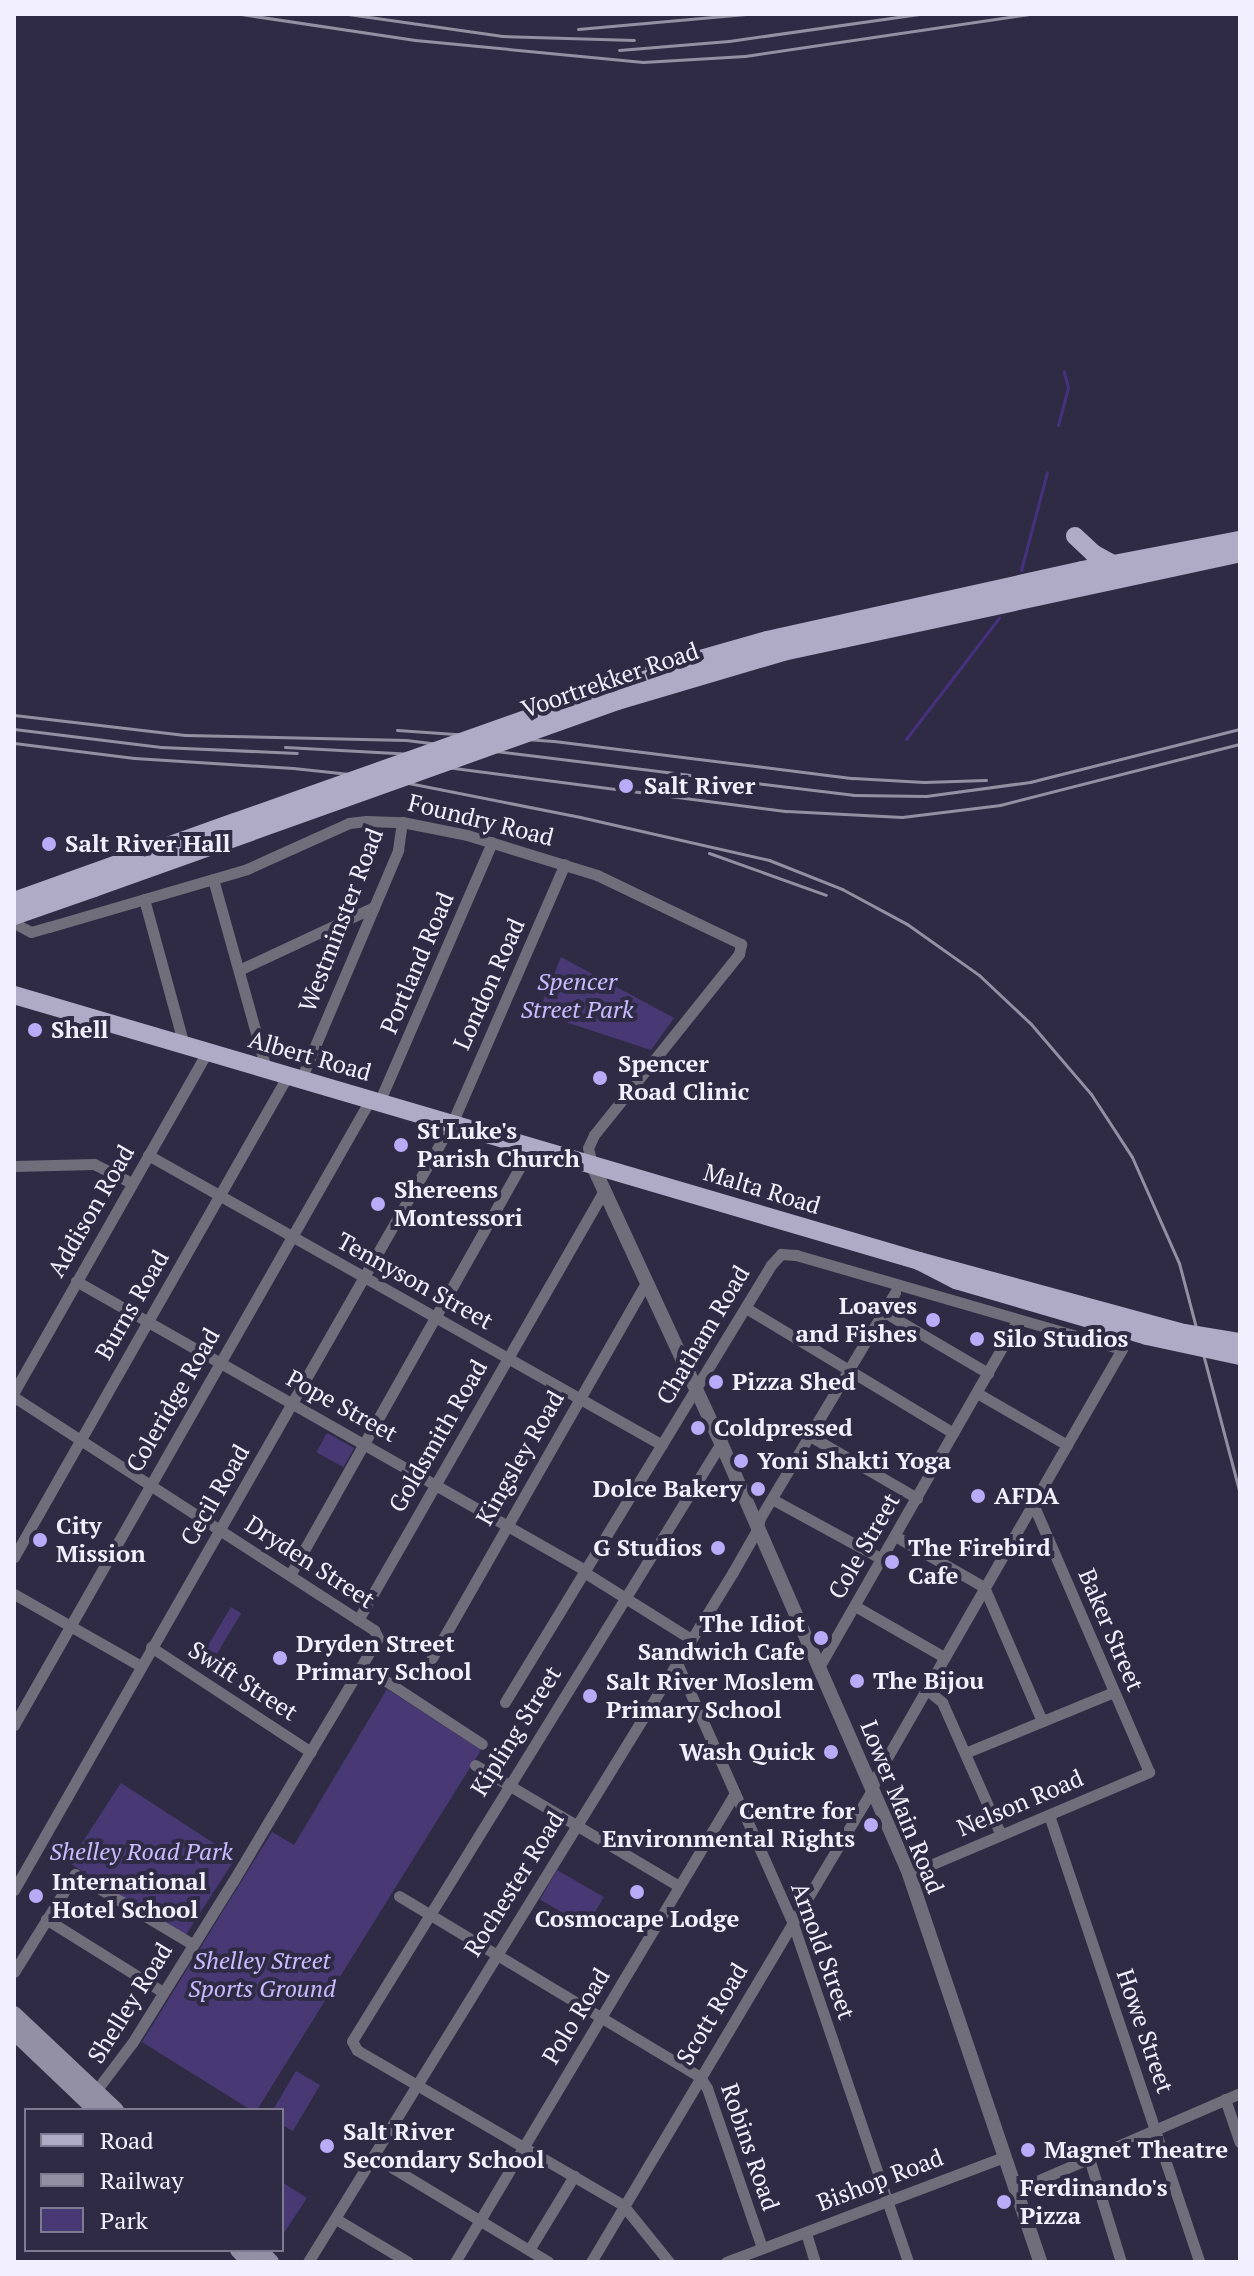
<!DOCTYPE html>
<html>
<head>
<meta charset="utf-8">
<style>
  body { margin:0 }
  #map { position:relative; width:1254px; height:2276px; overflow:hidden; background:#302b45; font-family:"PT Serif",serif }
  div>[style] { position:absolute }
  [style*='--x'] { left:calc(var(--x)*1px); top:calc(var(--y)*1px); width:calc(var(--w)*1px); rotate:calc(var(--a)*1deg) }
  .green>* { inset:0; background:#483975; transform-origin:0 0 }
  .stream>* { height:3px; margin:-1.5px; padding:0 1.5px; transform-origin:1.5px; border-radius:1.5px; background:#46317e }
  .minor>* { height:11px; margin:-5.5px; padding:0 5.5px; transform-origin:5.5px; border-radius:5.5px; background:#706e7b }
  .tertiary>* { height:14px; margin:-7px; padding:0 7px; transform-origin:7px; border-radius:7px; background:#706e7b }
  .secondary>* { height:16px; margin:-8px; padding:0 8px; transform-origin:8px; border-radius:8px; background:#9390a5 }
  .primary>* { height:18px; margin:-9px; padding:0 9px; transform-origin:9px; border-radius:9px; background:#afabc6 }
  .rail>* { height:3px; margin:-1.5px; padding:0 1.5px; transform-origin:1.5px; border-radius:1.5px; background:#9390a4 }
  .primary-bridge>* { height:18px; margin:-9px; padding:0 9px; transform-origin:9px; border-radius:9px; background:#afabc6 }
  .dots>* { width:22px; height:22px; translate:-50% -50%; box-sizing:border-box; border:4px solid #302b45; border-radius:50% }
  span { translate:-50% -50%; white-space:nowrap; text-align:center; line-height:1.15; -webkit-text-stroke:8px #302b45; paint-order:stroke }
  .street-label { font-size:24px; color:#f2f0fe }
  .poi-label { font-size:24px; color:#f2f0fe; font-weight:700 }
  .left { translate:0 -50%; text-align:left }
  .right { translate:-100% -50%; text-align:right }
  .park-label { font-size:24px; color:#c8bcff; font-style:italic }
  .frame { position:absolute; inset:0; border:16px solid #f2f0fe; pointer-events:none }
  .legend { position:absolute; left:24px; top:2108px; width:260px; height:144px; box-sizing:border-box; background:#302b45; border:2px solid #7e7a8f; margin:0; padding:10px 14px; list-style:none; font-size:24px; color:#f2f0fe }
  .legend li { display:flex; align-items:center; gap:16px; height:40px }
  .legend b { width:40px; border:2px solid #7e7a8f }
</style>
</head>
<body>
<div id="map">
  <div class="green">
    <i style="clip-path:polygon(561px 957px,674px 1018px,651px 1050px,538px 1013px)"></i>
    <i style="left:327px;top:1433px;width:31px;height:22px;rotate:29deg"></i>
    <i style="left:231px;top:1607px;width:12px;height:48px;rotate:31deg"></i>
    <i style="clip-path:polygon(387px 1689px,481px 1750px,257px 2110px,251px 2110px,142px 2042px,272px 1832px,294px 1845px)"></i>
    <i style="left:121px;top:1783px;width:137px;height:95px;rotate:33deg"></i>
    <i style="left:557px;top:1870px;width:54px;height:34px;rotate:30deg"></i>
    <i style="clip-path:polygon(296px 2071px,320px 2085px,293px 2131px,282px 2125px,282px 2110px,273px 2110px)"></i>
    <i style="clip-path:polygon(282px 2182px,307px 2198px,282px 2236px)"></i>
  </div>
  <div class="stream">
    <i style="--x:1058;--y:425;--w:39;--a:-75"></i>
    <i style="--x:1068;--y:387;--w:16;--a:-105"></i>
    <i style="--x:1021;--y:570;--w:101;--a:-75.1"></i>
    <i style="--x:906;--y:739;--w:153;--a:-52.5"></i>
  </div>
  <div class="minor">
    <i style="--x:213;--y:879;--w:197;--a:74.4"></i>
    <i style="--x:144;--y:899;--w:151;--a:74.7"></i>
    <i style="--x:14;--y:923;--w:19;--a:28"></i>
    <i style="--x:31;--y:932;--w:19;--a:-16"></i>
    <i style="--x:49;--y:927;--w:206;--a:-16.3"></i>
    <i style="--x:247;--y:869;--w:112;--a:-24.3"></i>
    <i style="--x:349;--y:823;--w:17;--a:-7"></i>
    <i style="--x:366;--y:821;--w:36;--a:2"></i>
    <i style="--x:402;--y:822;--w:66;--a:11.3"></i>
    <i style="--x:467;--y:835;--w:136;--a:17.1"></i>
    <i style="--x:597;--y:875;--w:160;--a:25.6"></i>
    <i style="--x:741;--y:944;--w:10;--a:101"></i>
    <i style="--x:739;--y:954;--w:232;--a:128.7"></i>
    <i style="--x:594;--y:1135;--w:14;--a:115"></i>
    <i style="--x:588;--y:1148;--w:16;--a:76"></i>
    <i style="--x:239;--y:970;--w:149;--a:-25"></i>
    <i style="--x:301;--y:1079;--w:249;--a:-67"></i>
    <i style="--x:398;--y:850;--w:28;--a:-82"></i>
    <i style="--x:380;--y:1100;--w:281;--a:-66.5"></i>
    <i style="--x:148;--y:1155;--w:590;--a:29.43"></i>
    <i style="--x:14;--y:1166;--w:80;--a:-1.4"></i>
    <i style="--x:94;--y:1164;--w:42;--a:26.6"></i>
    <i style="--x:76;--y:1281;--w:585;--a:29.59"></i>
    <i style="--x:746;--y:1308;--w:242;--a:31.1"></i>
    <i style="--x:884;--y:1312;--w:121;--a:30.4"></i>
    <i style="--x:14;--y:1392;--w:391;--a:-60.4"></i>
    <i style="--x:977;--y:1393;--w:104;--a:30"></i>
    <i style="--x:14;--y:1397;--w:429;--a:32.9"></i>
    <i style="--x:374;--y:1630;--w:9;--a:63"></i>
    <i style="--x:378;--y:1638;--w:283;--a:120.8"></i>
    <i style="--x:233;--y:1881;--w:191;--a:121.9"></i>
    <i style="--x:132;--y:2043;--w:66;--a:127"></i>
    <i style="--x:810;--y:1436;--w:124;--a:30.1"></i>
    <i style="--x:772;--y:1499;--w:125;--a:28.6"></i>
    <i style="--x:895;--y:1536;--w:103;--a:29.8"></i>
    <i style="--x:14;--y:1557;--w:554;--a:-60.38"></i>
    <i style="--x:584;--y:1572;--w:126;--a:32.1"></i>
    <i style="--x:290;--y:1575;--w:493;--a:-60.6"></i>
    <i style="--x:984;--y:1587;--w:146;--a:66.6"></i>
    <i style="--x:14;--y:1594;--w:146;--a:29.6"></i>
    <i style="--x:855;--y:1606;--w:103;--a:29.8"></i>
    <i style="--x:358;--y:1620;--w:495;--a:-60.2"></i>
    <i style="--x:151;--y:1647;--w:191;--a:33.3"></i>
    <i style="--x:432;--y:1658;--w:434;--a:-60.3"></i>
    <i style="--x:677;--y:1663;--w:282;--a:66"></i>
    <i style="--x:792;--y:1921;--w:360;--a:71.2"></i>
    <i style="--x:363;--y:1666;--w:142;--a:33.2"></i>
    <i style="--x:819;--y:1667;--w:399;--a:-60.2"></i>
    <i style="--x:926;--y:1689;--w:21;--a:39"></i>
    <i style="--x:942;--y:1702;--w:145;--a:66.1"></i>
    <i style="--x:505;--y:1702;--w:512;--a:-58.67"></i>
    <i style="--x:771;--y:1265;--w:15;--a:-48"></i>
    <i style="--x:781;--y:1254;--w:15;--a:4"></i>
    <i style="--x:796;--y:1255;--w:339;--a:16.1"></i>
    <i style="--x:1122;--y:1349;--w:491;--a:119.9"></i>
    <i style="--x:877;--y:1775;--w:16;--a:108"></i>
    <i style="--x:872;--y:1790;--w:549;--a:120.77"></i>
    <i style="--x:14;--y:1725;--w:722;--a:-60.34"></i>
    <i style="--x:965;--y:1753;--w:161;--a:-22.3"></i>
    <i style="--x:475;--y:1765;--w:237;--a:30.7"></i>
    <i style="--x:1049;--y:1815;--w:471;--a:71.4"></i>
    <i style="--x:909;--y:1874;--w:261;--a:-23"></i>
    <i style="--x:1149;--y:1772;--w:292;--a:-113.4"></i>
    <i style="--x:14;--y:1890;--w:885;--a:-60.28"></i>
    <i style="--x:453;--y:1121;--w:280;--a:-66.5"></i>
    <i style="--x:399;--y:1896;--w:351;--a:31"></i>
    <i style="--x:700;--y:2077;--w:13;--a:58"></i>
    <i style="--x:707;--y:2088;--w:169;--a:71"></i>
    <i style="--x:46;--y:1919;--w:138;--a:32"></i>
    <i style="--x:14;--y:1972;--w:115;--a:-58.1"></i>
    <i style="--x:75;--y:1874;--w:136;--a:30.9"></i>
    <i style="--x:1225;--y:2099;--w:46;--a:71.2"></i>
    <i style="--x:373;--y:2156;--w:205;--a:31.1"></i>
    <i style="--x:1089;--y:2158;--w:109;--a:72.9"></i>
    <i style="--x:1016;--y:2190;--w:244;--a:-23.4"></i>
    <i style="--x:336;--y:2219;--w:84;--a:30.8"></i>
    <i style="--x:806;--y:2233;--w:30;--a:73"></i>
    <i style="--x:529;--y:2250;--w:87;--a:-58.7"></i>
    <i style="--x:308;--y:2262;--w:810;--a:-58.37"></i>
    <i style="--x:733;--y:1572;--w:48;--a:-60.3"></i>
    <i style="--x:757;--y:1530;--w:12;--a:-76"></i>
    <i style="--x:760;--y:1518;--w:263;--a:-59.1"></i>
    <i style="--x:455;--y:2262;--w:546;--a:-59.16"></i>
    <i style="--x:669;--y:2262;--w:73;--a:-128.9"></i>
    <i style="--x:623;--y:2205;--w:308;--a:-149.8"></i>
    <i style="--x:357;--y:2050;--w:10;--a:-119"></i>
    <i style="--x:352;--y:2041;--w:703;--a:-58.32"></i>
    <i style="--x:726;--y:2262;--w:297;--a:-20.7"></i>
  </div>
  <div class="tertiary">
    <i style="--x:592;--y:1164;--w:307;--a:65.2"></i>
    <i style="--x:721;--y:1443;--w:470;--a:66.4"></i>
    <i style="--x:909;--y:1874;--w:410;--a:71.3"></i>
  </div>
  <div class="secondary">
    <i style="--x:14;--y:2014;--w:140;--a:43.3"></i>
    <i style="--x:14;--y:2032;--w:113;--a:43.6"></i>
    <i style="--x:238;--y:2250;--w:17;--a:45"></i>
    <i style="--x:259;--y:2250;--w:17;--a:45"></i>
  </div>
  <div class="primary">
    <i style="--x:1075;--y:536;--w:25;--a:43"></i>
    <i style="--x:1093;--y:553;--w:23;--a:29"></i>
    <i style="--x:669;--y:668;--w:102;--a:-15.9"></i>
    <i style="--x:767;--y:640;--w:323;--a:-12.5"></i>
    <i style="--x:1082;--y:570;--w:161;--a:-10.8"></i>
    <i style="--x:617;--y:701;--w:173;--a:-16.4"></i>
    <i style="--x:783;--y:652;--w:468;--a:-12.2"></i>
    <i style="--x:14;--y:901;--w:235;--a:-19.7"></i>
    <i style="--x:14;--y:916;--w:85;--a:-19.3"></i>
    <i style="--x:14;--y:995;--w:943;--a:16.38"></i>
    <i style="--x:919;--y:1261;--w:275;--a:15.2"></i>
  </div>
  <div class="rail">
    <i style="--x:241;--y:14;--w:176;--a:8.5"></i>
    <i style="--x:415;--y:40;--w:229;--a:5.5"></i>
    <i style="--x:643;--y:62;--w:102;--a:-3.4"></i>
    <i style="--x:745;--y:56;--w:286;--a:-8.4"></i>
    <i style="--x:348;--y:14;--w:156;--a:8.1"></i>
    <i style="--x:502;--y:36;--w:132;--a:1.7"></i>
    <i style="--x:578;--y:29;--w:169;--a:-5.1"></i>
    <i style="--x:619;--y:50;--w:110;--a:-4.7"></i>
    <i style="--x:729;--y:41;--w:192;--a:-8.1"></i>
    <i style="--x:14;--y:715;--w:172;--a:6.7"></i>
    <i style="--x:185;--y:735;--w:221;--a:1.3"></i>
    <i style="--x:406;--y:740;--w:450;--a:7"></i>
    <i style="--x:853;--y:795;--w:73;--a:0.8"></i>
    <i style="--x:926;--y:796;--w:105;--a:-7.7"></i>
    <i style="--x:1030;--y:782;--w:217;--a:-14.2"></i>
    <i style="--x:14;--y:729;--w:148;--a:7"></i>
    <i style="--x:161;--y:747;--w:136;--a:2.5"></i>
    <i style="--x:397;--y:730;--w:157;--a:4"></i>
    <i style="--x:554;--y:741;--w:301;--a:7.1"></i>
    <i style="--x:853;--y:778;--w:71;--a:3.2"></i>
    <i style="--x:924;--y:782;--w:62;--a:-1.8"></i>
    <i style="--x:14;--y:743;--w:121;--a:7.1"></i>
    <i style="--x:134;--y:758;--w:159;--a:3.6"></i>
    <i style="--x:293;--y:768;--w:85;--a:6"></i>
    <i style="--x:378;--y:777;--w:206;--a:11.2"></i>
    <i style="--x:580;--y:817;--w:194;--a:12.8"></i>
    <i style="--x:769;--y:860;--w:79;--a:21.7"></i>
    <i style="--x:842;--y:889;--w:74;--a:28.3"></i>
    <i style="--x:907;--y:924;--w:88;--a:35.3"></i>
    <i style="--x:979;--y:975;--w:71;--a:43.3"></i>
    <i style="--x:1031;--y:1024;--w:92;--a:49.4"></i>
    <i style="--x:1091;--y:1094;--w:75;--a:56.9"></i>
    <i style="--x:1132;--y:1157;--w:116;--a:66.1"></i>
    <i style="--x:1179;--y:1263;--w:239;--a:75.2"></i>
    <i style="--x:285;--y:747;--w:147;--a:3.1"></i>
    <i style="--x:408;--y:762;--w:382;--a:7.4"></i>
    <i style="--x:787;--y:811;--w:115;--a:3"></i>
    <i style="--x:902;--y:817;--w:99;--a:-7"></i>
    <i style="--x:1000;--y:805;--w:248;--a:-14.3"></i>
    <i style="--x:709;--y:853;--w:124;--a:19.7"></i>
  </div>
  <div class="primary-bridge">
    <i style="--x:235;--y:822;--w:461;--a:-19.5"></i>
    <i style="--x:94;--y:888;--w:555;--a:-19.67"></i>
    <i style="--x:919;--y:1261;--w:42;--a:27.2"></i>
    <i style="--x:956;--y:1280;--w:199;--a:16.3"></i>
    <i style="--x:1147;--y:1336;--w:95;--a:12.1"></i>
    <i style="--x:1184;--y:1333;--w:57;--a:9.1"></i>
  </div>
  <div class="dots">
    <i style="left:626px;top:786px;background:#b9abf7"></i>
    <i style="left:49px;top:844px;background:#b9abf7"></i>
    <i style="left:35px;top:1030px;background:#b9abf7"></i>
    <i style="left:600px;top:1078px;background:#b9abf7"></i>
    <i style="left:401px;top:1145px;background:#b9abf7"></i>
    <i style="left:378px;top:1204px;background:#b9abf7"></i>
    <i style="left:933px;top:1320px;background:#b9abf7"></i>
    <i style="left:977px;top:1339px;background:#b9abf7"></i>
    <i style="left:716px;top:1382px;background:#b9abf7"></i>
    <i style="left:698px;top:1428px;background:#b9abf7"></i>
    <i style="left:741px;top:1461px;background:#b9abf7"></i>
    <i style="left:758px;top:1489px;background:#b9abf7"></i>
    <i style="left:978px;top:1496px;background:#b9abf7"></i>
    <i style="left:40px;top:1540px;background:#b9abf7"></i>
    <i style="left:718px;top:1548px;background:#b9abf7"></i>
    <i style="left:892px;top:1562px;background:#b9abf7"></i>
    <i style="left:821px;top:1638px;background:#b9abf7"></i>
    <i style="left:280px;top:1658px;background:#b9abf7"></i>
    <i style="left:857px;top:1681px;background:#b9abf7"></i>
    <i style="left:590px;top:1696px;background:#b9abf7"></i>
    <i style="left:831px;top:1752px;background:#b9abf7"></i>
    <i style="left:871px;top:1825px;background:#b9abf7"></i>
    <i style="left:637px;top:1892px;background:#b9abf7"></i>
    <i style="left:36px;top:1896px;background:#b9abf7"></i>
    <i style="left:327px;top:2146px;background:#b9abf7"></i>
    <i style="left:1028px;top:2150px;background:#b9abf7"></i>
    <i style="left:1004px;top:2202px;background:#b9abf7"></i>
  </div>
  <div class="street-label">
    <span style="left:610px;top:680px;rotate:-19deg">Voortrekker Road</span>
    <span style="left:481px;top:820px;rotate:14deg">Foundry Road</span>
    <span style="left:341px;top:920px;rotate:-69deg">Westminster Road</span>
    <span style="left:417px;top:963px;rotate:-67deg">Portland Road</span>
    <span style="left:489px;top:984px;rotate:-66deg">London Road</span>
    <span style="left:310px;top:1056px;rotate:16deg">Albert Road</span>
    <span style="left:762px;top:1189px;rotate:17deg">Malta Road</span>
    <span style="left:91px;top:1211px;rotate:-60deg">Addison Road</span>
    <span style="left:415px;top:1281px;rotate:29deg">Tennyson Street</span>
    <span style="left:132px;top:1305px;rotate:-60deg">Burns Road</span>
    <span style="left:703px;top:1335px;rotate:-59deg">Chatham Road</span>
    <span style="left:173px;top:1400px;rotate:-60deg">Coleridge Road</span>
    <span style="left:342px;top:1406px;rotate:29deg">Pope Street</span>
    <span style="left:438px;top:1436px;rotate:-60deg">Goldsmith Road</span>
    <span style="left:520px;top:1458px;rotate:-60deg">Kingsley Road</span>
    <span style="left:215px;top:1495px;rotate:-60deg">Cecil Road</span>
    <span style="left:864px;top:1546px;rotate:-60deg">Cole Street</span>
    <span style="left:310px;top:1562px;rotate:33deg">Dryden Street</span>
    <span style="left:1111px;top:1630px;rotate:67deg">Baker Street</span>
    <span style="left:243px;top:1681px;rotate:33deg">Swift Street</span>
    <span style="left:516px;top:1731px;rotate:-58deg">Kipling Street</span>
    <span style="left:1020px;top:1803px;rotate:-23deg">Nelson Road</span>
    <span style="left:902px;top:1807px;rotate:68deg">Lower Main Road</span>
    <span style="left:514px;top:1884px;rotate:-58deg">Rochester Road</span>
    <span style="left:823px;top:1951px;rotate:70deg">Arnold Street</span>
    <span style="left:130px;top:2003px;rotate:-58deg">Shelley Road</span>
    <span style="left:712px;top:2014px;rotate:-59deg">Scott Road</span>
    <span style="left:576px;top:2016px;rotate:-59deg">Polo Road</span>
    <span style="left:1145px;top:2031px;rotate:71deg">Howe Street</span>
    <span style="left:750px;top:2147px;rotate:71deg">Robins Road</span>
    <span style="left:880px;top:2180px;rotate:-21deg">Bishop Road</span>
  </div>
  <div class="poi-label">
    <span class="left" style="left:644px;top:786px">Salt River</span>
    <span class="left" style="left:65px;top:844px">Salt River Hall</span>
    <span class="left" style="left:51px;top:1030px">Shell</span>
    <span class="left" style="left:618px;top:1078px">Spencer<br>Road Clinic</span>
    <span class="left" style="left:417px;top:1145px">St Luke's<br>Parish Church</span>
    <span class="left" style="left:394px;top:1204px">Shereens<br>Montessori</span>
    <span class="right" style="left:917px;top:1320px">Loaves<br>and Fishes</span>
    <span class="left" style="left:993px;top:1339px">Silo Studios</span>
    <span class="left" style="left:732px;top:1382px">Pizza Shed</span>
    <span class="left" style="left:714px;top:1428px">Coldpressed</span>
    <span class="left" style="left:757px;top:1461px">Yoni Shakti Yoga</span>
    <span class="right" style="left:742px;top:1489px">Dolce Bakery</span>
    <span class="left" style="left:994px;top:1496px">AFDA</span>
    <span class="left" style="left:56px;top:1540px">City<br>Mission</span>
    <span class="right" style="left:702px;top:1548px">G Studios</span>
    <span class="left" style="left:908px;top:1562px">The Firebird<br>Cafe</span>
    <span class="right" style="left:805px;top:1638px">The Idiot<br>Sandwich Cafe</span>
    <span class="left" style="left:296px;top:1658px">Dryden Street<br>Primary School</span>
    <span class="left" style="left:873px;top:1681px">The Bijou</span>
    <span class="left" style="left:606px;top:1696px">Salt River Moslem<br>Primary School</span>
    <span class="right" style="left:815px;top:1752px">Wash Quick</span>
    <span class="right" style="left:855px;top:1825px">Centre for<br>Environmental Rights</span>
    <span class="left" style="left:52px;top:1896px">International<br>Hotel School</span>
    <span style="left:637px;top:1919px">Cosmocape Lodge</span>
    <span class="left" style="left:343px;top:2146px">Salt River<br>Secondary School</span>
    <span class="left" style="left:1044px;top:2150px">Magnet Theatre</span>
    <span class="left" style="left:1020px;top:2202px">Ferdinando's<br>Pizza</span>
  </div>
  <div class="park-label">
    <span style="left:577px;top:996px">Spencer<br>Street Park</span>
    <span style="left:141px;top:1852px">Shelley Road Park</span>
    <span style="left:262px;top:1975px">Shelley Street<br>Sports Ground</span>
  </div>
  <div class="frame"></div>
  <ul class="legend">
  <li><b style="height:10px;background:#afabc6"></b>Road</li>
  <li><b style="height:10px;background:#9390a4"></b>Railway</li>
  <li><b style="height:22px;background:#483975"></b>Park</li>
  </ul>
</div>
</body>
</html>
